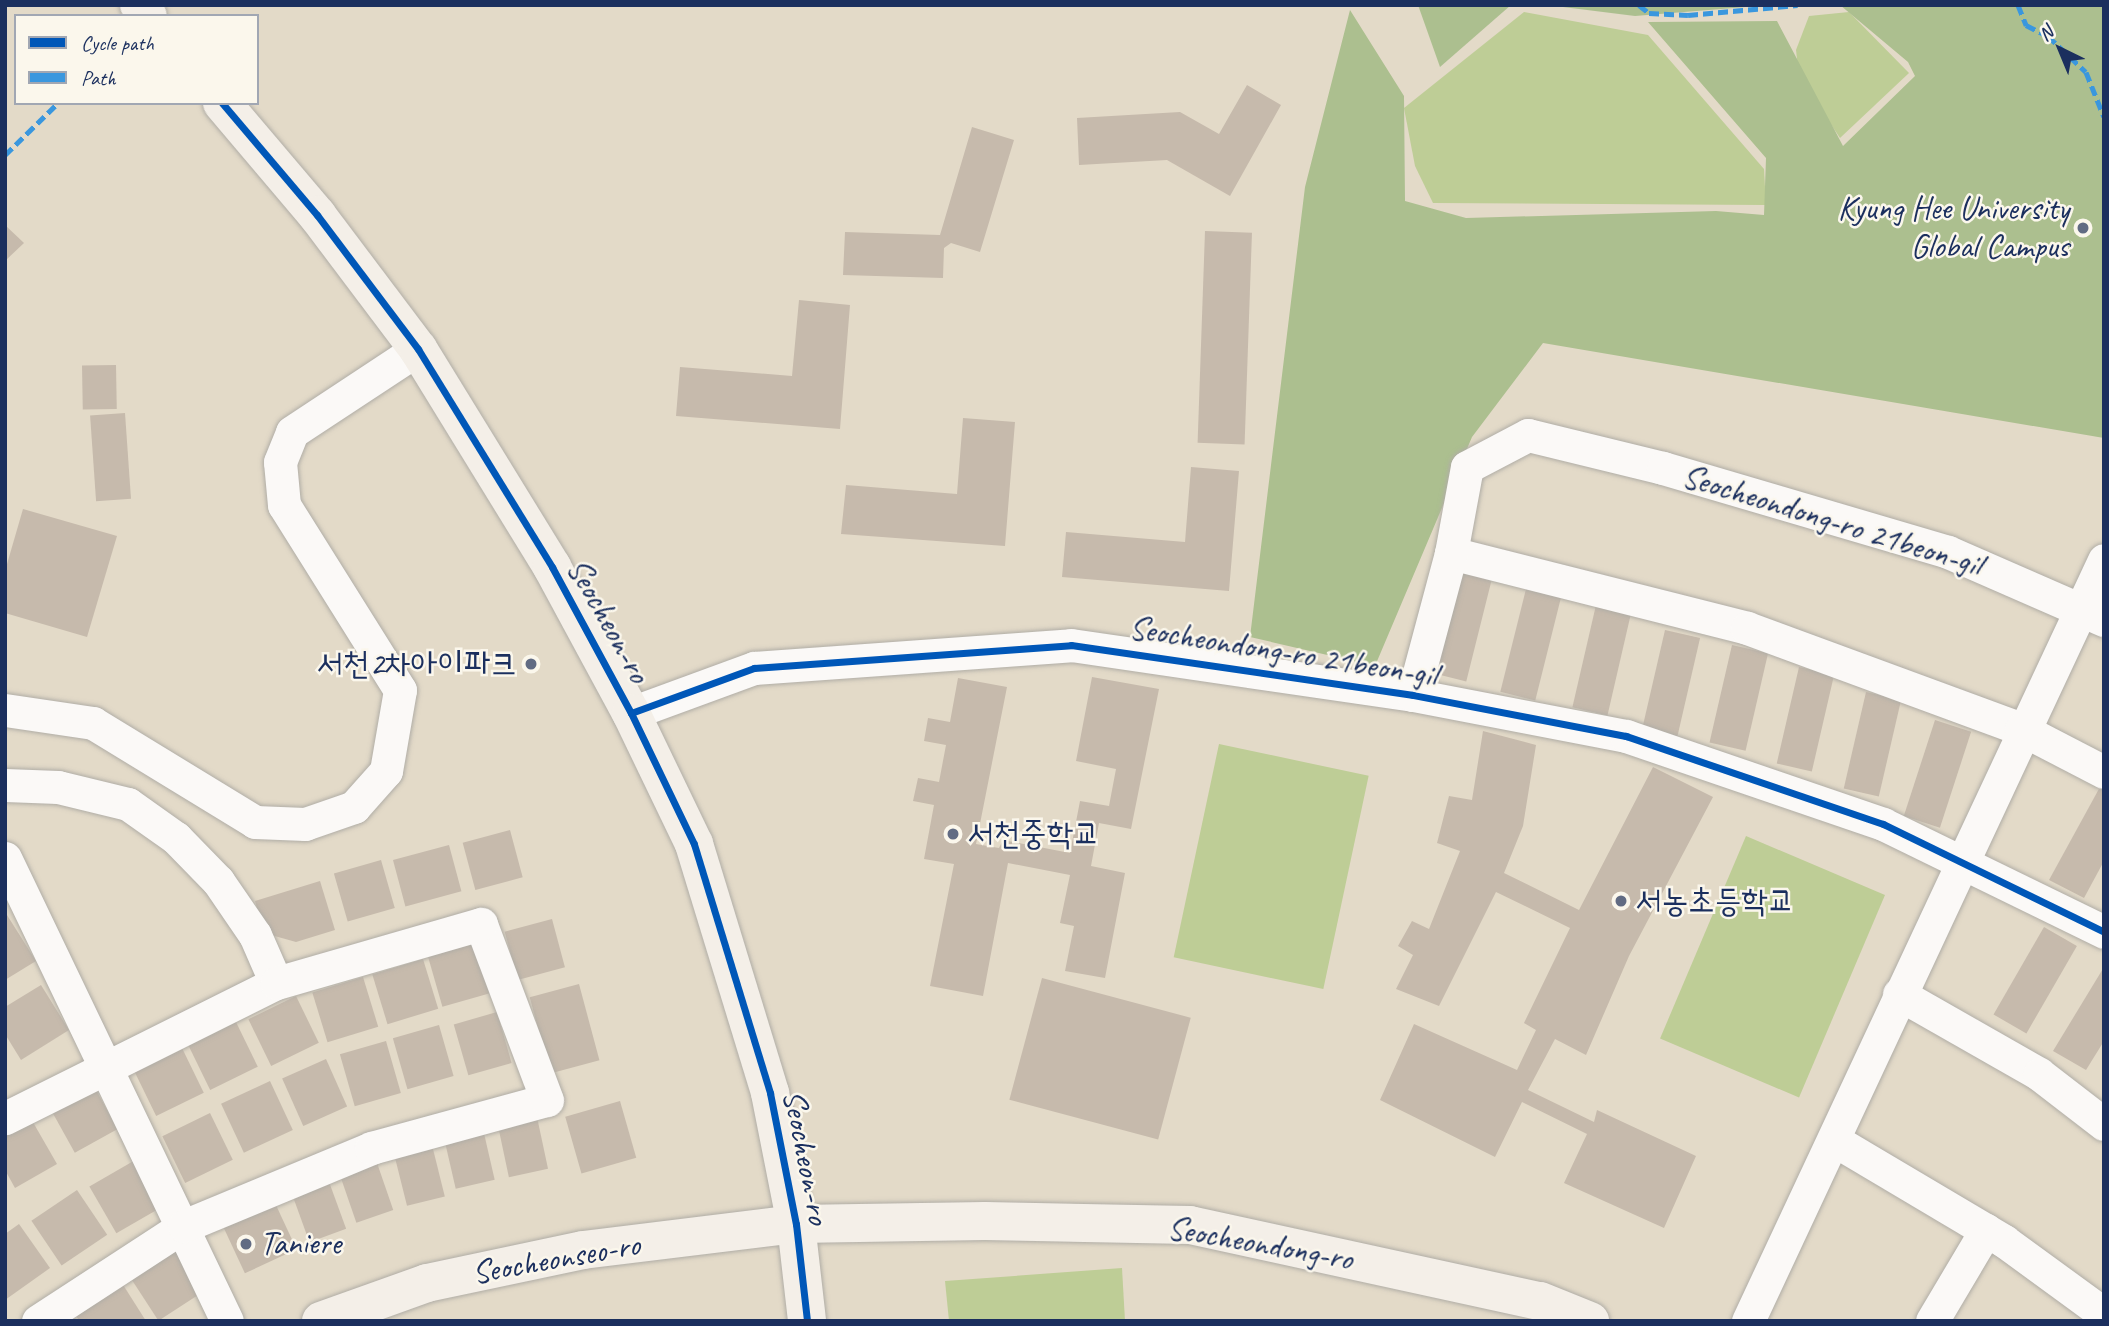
<!DOCTYPE html>
<html>
<head>
<meta charset="utf-8">
<style>
  body { margin:0 }
  #map { position:relative; width:2109px; height:1326px; overflow:hidden; background:#e3dac8; font-family:Caveat,"Poor Story",sans-serif }
  div>[style] { position:absolute }
  [style*='--x'] { left:calc(var(--x)*1px); top:calc(var(--y)*1px); width:calc(var(--w)*1px); rotate:calc(var(--a)*1deg) }
  .green>* { inset:0; background:#becd96; transform-origin:0 0 }
  .forest>* { inset:0; background:#acbf8f }
  .building>* { inset:0; background:#c6baac; transform-origin:0 0 }
  .roads { filter:drop-shadow(0 0 2px #b0ada6) drop-shadow(0 0 2px #b0ada6) }
  .street>* { height:33px; margin:-16.5px; padding:0 16.5px; transform-origin:16.5px; border-radius:16.5px; background:#fbf9f7 }
  .secondary>* { height:38px; margin:-19px; padding:0 19px; transform-origin:19px; border-radius:19px; background:#f4efe8 }
  .quiet>* { height:5px; margin-top:-2.5px; transform-origin:0; background:repeating-linear-gradient(90deg,#3a97de 0 10px,transparent 0 15px) }
  .cycleway>* { height:7px; margin:-3.5px; padding:0 3.5px; transform-origin:3.5px; border-radius:3.5px; background:#0057b8 }
  .dots>* { width:19px; height:19px; translate:-50% -50%; box-sizing:border-box; border:4px solid #fbf7ec; border-radius:50% }
  span { translate:-50% -50%; white-space:nowrap; text-align:center; line-height:1.15; -webkit-text-stroke:5px #fbf7ec; paint-order:stroke }
  .poi-label { font-size:33px; color:#1b2f5e }
  .right { translate:-100% -50%; text-align:right }
  .left { translate:0 -50%; text-align:left }
  .street-label { font-size:33px; color:#1b2f5e }
  .frame { position:absolute; inset:0; border:7px solid #1b2f5e; pointer-events:none }
  .legend { position:absolute; left:14px; top:14px; width:245px; height:91px; box-sizing:border-box; background:#fbf7ec; border:2px solid #a1a7b3; margin:0; padding:9px 12px; list-style:none; font-size:21px; color:#1b2f5e }
  .legend li { display:flex; align-items:center; gap:14px; height:35px }
  .legend b { width:35px; border:2px solid #a1a7b3 }
  .north { position:absolute; left:2025px; top:14px; width:70px; height:70px; -webkit-text-stroke:5px #fbf7ec; paint-order:stroke; rotate:317deg; font-size:19px; font-weight:700; line-height:28px; text-align:center; color:#1b2f5e }
  .north::after { content:''; display:block; margin:auto; width:24px; height:32px; background:#1b2f5e; clip-path:polygon(50% 0,100% 100%,50% 72%,0 100%) }
</style>
</head>
<body>
<div id="map">
  <div class="green">
    <i style="clip-path:polygon(1524px 12px,1648px 35px,1764px 169px,1766px 205px,1433px 203px,1415px 166px,1404px 108px)"></i>
    <i style="clip-path:polygon(1849px 12px,1909px 73px,1840px 138px,1799px 76px,1796px 50px,1809px 16px)"></i>
    <i style="left:1219px;top:744px;width:153px;height:218px;rotate:12deg"></i>
    <i style="left:1746px;top:836px;width:151px;height:220px;rotate:23deg"></i>
    <i style="clip-path:polygon(1122px 1268px,1125px 1321px,949px 1321px,945px 1281px)"></i>
  </div>
  <div class="forest">
    <i style="clip-path:polygon(1418px 5px,1511px 5px,1440px 67px)"></i>
    <i style="clip-path:polygon(1547px 5px,1770px 5px,1635px 16px)"></i>
    <i style="clip-path:polygon(1840px 5px,2104px 5px,2104px 438px,1543px 343px,1472px 437px,1375px 666px,1250px 637px,1305px 187px,1350px 10px,1404px 96px,1405px 201px,1466px 218px,1716px 211px,1764px 215px,1766px 158px,1648px 22px,1777px 21px,1843px 146px,1915px 76px,1908px 62px)"></i>
  </div>
  <div class="building">
    <i style="clip-path:polygon(1247px 85px,1281px 105px,1230px 196px,1167px 160px,1079px 165px,1077px 118px,1180px 112px,1219px 134px)"></i>
    <i style="clip-path:polygon(972px 127px,1014px 140px,980px 252px,951px 243px,944px 248px,943px 278px,843px 275px,845px 232px,940px 235px)"></i>
    <i style="clip-path:polygon(5px 225px,24px 243px,5px 261px)"></i>
    <i style="left:1205px;top:231px;width:47px;height:212px;rotate:2deg"></i>
    <i style="clip-path:polygon(799px 300px,850px 305px,840px 429px,676px 416px,680px 367px,792px 376px)"></i>
    <i style="left:116px;top:365px;width:44px;height:34px;rotate:89deg"></i>
    <i style="left:125px;top:413px;width:86px;height:35px;rotate:86deg"></i>
    <i style="clip-path:polygon(963px 418px,1015px 422px,1005px 546px,841px 534px,846px 485px,957px 494px)"></i>
    <i style="clip-path:polygon(1191px 467px,1239px 471px,1229px 591px,1062px 577px,1066px 532px,1185px 542px)"></i>
    <i style="clip-path:polygon(23px 509px,117px 536px,87px 637px,5px 613px,5px 571px)"></i>
    <i style="left:1457px;top:570px;width:36px;height:106px;rotate:14deg"></i>
    <i style="left:1526px;top:589px;width:36px;height:106px;rotate:14deg"></i>
    <i style="left:1596px;top:605px;width:36px;height:105px;rotate:13deg"></i>
    <i style="left:1665px;top:630px;width:36px;height:105px;rotate:13deg"></i>
    <i style="left:1732px;top:645px;width:37px;height:100px;rotate:13deg"></i>
    <i style="left:1799px;top:667px;width:36px;height:99px;rotate:13deg"></i>
    <i style="clip-path:polygon(1092px 677px,1159px 689px,1131px 829px,1099px 823px,1091px 866px,1125px 873px,1105px 978px,1065px 971px,1074px 926px,1060px 923px,1070px 875px,1008px 863px,983px 996px,930px 986px,954px 864px,924px 859px,934px 805px,913px 801px,918px 778px,939px 782px,946px 745px,924px 741px,928px 718px,950px 722px,958px 678px,1007px 687px,976px 844px,999px 848px,1003px 840px,1070px 853px,1080px 801px,1109px 806px,1116px 769px,1076px 761px)"></i>
    <i style="left:1866px;top:692px;width:36px;height:99px;rotate:13deg"></i>
    <i style="left:1935px;top:720px;width:38px;height:101px;rotate:18deg"></i>
    <i style="clip-path:polygon(1483px 731px,1536px 745px,1523px 826px,1504px 873px,1579px 910px,1653px 767px,1713px 797px,1629px 956px,1586px 1055px,1555px 1039px,1528px 1090px,1594px 1122px,1597px 1110px,1696px 1156px,1664px 1228px,1564px 1183px,1587px 1134px,1522px 1102px,1495px 1157px,1380px 1100px,1414px 1024px,1517px 1070px,1536px 1030px,1524px 1023px,1570px 928px,1496px 892px,1439px 1006px,1396px 989px,1413px 955px,1398px 946px,1412px 921px,1429px 929px,1460px 851px,1437px 843px,1449px 796px,1472px 800px)"></i>
    <i style="clip-path:polygon(2100px 787px,2104px 789px,2104px 861px,2084px 898px,2049px 880px)"></i>
    <i style="left:510px;top:830px;width:49px;height:49px;rotate:75deg"></i>
    <i style="left:449px;top:845px;width:48px;height:58px;rotate:75deg"></i>
    <i style="left:381px;top:860px;width:50px;height:49px;rotate:74deg"></i>
    <i style="clip-path:polygon(320px 881px,335px 930px,296px 942px,264px 933px,255px 901px)"></i>
    <i style="clip-path:polygon(7px 915px,36px 961px,5px 980px,5px 916px)"></i>
    <i style="left:552px;top:919px;width:50px;height:49px;rotate:75deg"></i>
    <i style="left:2044px;top:927px;width:38px;height:101px;rotate:30deg"></i>
    <i style="left:480px;top:942px;width:52px;height:54px;rotate:74deg"></i>
    <i style="left:423px;top:959px;width:52px;height:53px;rotate:73deg"></i>
    <i style="clip-path:polygon(2104px 967px,2104px 1041px,2086px 1070px,2053px 1051px)"></i>
    <i style="left:363px;top:977px;width:52px;height:53px;rotate:73deg"></i>
    <i style="left:1042px;top:978px;width:154px;height:126px;rotate:15deg"></i>
    <i style="left:579px;top:984px;width:79px;height:51px;rotate:75deg"></i>
    <i style="clip-path:polygon(41px 985px,69px 1030px,21px 1060px,5px 1034px,5px 1007px)"></i>
    <i style="left:296px;top:996px;width:52px;height:53px;rotate:64deg"></i>
    <i style="left:497px;top:1012px;width:53px;height:45px;rotate:74deg"></i>
    <i style="left:235px;top:1020px;width:52px;height:53px;rotate:64deg"></i>
    <i style="left:439px;top:1025px;width:53px;height:48px;rotate:74deg"></i>
    <i style="left:386px;top:1041px;width:54px;height:48px;rotate:74deg"></i>
    <i style="left:181px;top:1046px;width:52px;height:53px;rotate:64deg"></i>
    <i style="left:326px;top:1059px;width:52px;height:48px;rotate:66deg"></i>
    <i style="left:91px;top:1081px;width:55px;height:49px;rotate:61deg"></i>
    <i style="left:270px;top:1081px;width:54px;height:54px;rotate:65deg"></i>
    <i style="left:620px;top:1101px;width:59px;height:57px;rotate:74deg"></i>
    <i style="left:210px;top:1113px;width:52px;height:53px;rotate:64deg"></i>
    <i style="clip-path:polygon(30px 1117px,57px 1164px,15px 1188px,5px 1170px,5px 1131px)"></i>
    <i style="left:537px;top:1117px;width:53px;height:40px;rotate:78deg"></i>
    <i style="left:483px;top:1129px;width:52px;height:40px;rotate:77deg"></i>
    <i style="left:432px;top:1145px;width:53px;height:39px;rotate:76deg"></i>
    <i style="left:137px;top:1159px;width:54px;height:55px;rotate:60deg"></i>
    <i style="left:376px;top:1160px;width:53px;height:39px;rotate:71deg"></i>
    <i style="left:328px;top:1179px;width:53px;height:39px;rotate:70deg"></i>
    <i style="left:77px;top:1190px;width:54px;height:55px;rotate:56deg"></i>
    <i style="left:275px;top:1203px;width:51px;height:57px;rotate:65deg"></i>
    <i style="clip-path:polygon(19px 1224px,50px 1268px,5px 1300px,5px 1234px)"></i>
    <i style="left:176px;top:1245px;width:54px;height:56px;rotate:57deg"></i>
    <i style="clip-path:polygon(120px 1280px,146px 1321px,79px 1321px,73px 1310px)"></i>
  </div>
  <div class="roads">
    <div class="street">
      <i style="--x:1451;--y:553;--w:305;--a:14.2"></i>
      <i style="--x:1747;--y:628;--w:292;--a:20.2"></i>
      <i style="--x:2021;--y:729;--w:93;--a:27.4"></i>
      <i style="--x:1413;--y:695;--w:147;--a:-75"></i>
      <i style="--x:1451;--y:553;--w:87;--a:-79.5"></i>
      <i style="--x:1467;--y:467;--w:69;--a:-27.7"></i>
      <i style="--x:1528;--y:435;--w:139;--a:13.7"></i>
      <i style="--x:1663;--y:468;--w:297;--a:16.4"></i>
      <i style="--x:1948;--y:552;--w:170;--a:23.6"></i>
      <i style="--x:5;--y:710;--w:89;--a:8.4"></i>
      <i style="--x:93;--y:723;--w:190;--a:31.4"></i>
      <i style="--x:255;--y:822;--w:50;--a:2.3"></i>
      <i style="--x:305;--y:824;--w:52;--a:-19.1"></i>
      <i style="--x:354;--y:807;--w:48;--a:-48.4"></i>
      <i style="--x:386;--y:771;--w:82;--a:-80.2"></i>
      <i style="--x:400;--y:690;--w:218;--a:-122.1"></i>
      <i style="--x:284;--y:505;--w:43;--a:-95.3"></i>
      <i style="--x:280;--y:462;--w:32;--a:-68"></i>
      <i style="--x:292;--y:432;--w:151;--a:-33.4"></i>
      <i style="--x:631;--y:713;--w:131;--a:-20.1"></i>
      <i style="--x:754;--y:668;--w:318;--a:-4.1"></i>
      <i style="--x:1071;--y:645;--w:346;--a:8.3"></i>
      <i style="--x:1413;--y:695;--w:217;--a:10.9"></i>
      <i style="--x:1626;--y:736;--w:272;--a:18.9"></i>
      <i style="--x:1883;--y:824;--w:246;--a:26"></i>
      <i style="--x:5;--y:785;--w:53;--a:2.2"></i>
      <i style="--x:58;--y:787;--w:72;--a:13.7"></i>
      <i style="--x:128;--y:804;--w:59;--a:35.3"></i>
      <i style="--x:176;--y:838;--w:60;--a:45.7"></i>
      <i style="--x:218;--y:881;--w:65;--a:55.6"></i>
      <i style="--x:255;--y:935;--w:52;--a:66.4"></i>
      <i style="--x:276;--y:983;--w:303;--a:153.5"></i>
      <i style="--x:5;--y:858;--w:513;--a:64.38"></i>
      <i style="--x:1899;--y:994;--w:161;--a:29.7"></i>
      <i style="--x:2039;--y:1074;--w:82;--a:37.6"></i>
      <i style="--x:1834;--y:1140;--w:198;--a:30.7"></i>
      <i style="--x:2004;--y:1241;--w:124;--a:36.1"></i>
      <i style="--x:38;--y:1321;--w:174;--a:-33.1"></i>
      <i style="--x:184;--y:1226;--w:203;--a:-22.6"></i>
      <i style="--x:371;--y:1148;--w:182;--a:-15.3"></i>
      <i style="--x:547;--y:1100;--w:188;--a:-110.6"></i>
      <i style="--x:481;--y:924;--w:213;--a:163.9"></i>
      <i style="--x:1748;--y:1321;--w:840;--a:-64.93"></i>
      <i style="--x:1932;--y:1321;--w:106;--a:-59.3"></i>
    </div>
    <div class="secondary">
      <i style="--x:139;--y:5;--w:14;--a:51"></i>
      <i style="--x:222;--y:103;--w:147;--a:49.7"></i>
      <i style="--x:317;--y:215;--w:168;--a:53"></i>
      <i style="--x:418;--y:349;--w:256;--a:58.4"></i>
      <i style="--x:552;--y:567;--w:166;--a:61.6"></i>
      <i style="--x:631;--y:713;--w:145;--a:64.3"></i>
      <i style="--x:694;--y:844;--w:260;--a:73"></i>
      <i style="--x:770;--y:1093;--w:134;--a:78.8"></i>
      <i style="--x:796;--y:1224;--w:98;--a:83.5"></i>
      <i style="--x:321;--y:1321;--w:113;--a:-19.7"></i>
      <i style="--x:427;--y:1283;--w:159;--a:-11.9"></i>
      <i style="--x:583;--y:1250;--w:215;--a:-7"></i>
      <i style="--x:796;--y:1224;--w:189;--a:-0.9"></i>
      <i style="--x:985;--y:1221;--w:205;--a:1.1"></i>
      <i style="--x:1190;--y:1225;--w:358;--a:12.3"></i>
      <i style="--x:1540;--y:1301;--w:54;--a:21.8"></i>
    </div>
  </div>
  <div class="quiet">
    <i style="--x:1639;--y:5;--w:13;--a:39"></i>
    <i style="--x:1649;--y:13;--w:39;--a:3"></i>
    <i style="--x:1688;--y:15;--w:110;--a:-5.2"></i>
    <i style="--x:2018;--y:5;--w:22;--a:68"></i>
    <i style="--x:2026;--y:25;--w:25;--a:27"></i>
    <i style="--x:2048;--y:36;--w:52;--a:43.5"></i>
    <i style="--x:2086;--y:72;--w:48;--a:68.2"></i>
    <i style="--x:5;--y:155;--w:74;--a:-44.5"></i>
  </div>
  <div class="cycleway">
    <i style="--x:222;--y:103;--w:147;--a:49.7"></i>
    <i style="--x:317;--y:215;--w:168;--a:53"></i>
    <i style="--x:418;--y:349;--w:256;--a:58.4"></i>
    <i style="--x:552;--y:567;--w:166;--a:61.6"></i>
    <i style="--x:631;--y:713;--w:145;--a:64.3"></i>
    <i style="--x:694;--y:844;--w:260;--a:73"></i>
    <i style="--x:770;--y:1093;--w:134;--a:78.8"></i>
    <i style="--x:796;--y:1224;--w:98;--a:83.5"></i>
    <i style="--x:631;--y:713;--w:131;--a:-20.1"></i>
    <i style="--x:754;--y:668;--w:318;--a:-4.1"></i>
    <i style="--x:1071;--y:645;--w:346;--a:8.3"></i>
    <i style="--x:1413;--y:695;--w:217;--a:10.9"></i>
    <i style="--x:1626;--y:736;--w:272;--a:18.9"></i>
    <i style="--x:1883;--y:824;--w:246;--a:26"></i>
  </div>
  <div class="dots">
    <i style="left:2083px;top:228px;background:#616b83"></i>
    <i style="left:531px;top:664px;background:#616b83"></i>
    <i style="left:953px;top:834px;background:#616b83"></i>
    <i style="left:1621px;top:901px;background:#616b83"></i>
    <i style="left:246px;top:1244px;background:#616b83"></i>
  </div>
  <div class="poi-label">
    <span class="right" style="left:2069px;top:228px">Kyung Hee University<br>Global Campus</span>
    <span class="right" style="left:517px;top:664px">서천2차아이파크</span>
    <span class="left" style="left:967px;top:834px">서천중학교</span>
    <span class="left" style="left:1635px;top:901px">서농초등학교</span>
    <span class="left" style="left:260px;top:1244px">Taniere</span>
  </div>
  <div class="street-label">
    <span style="left:1832px;top:521px;rotate:17deg">Seocheondong-ro 21beon-gil</span>
    <span style="left:608px;top:621px;rotate:61deg">Seocheon-ro</span>
    <span style="left:1283px;top:652px;rotate:9deg">Seocheondong-ro 21beon-gil</span>
    <span style="left:806px;top:1157px;rotate:79deg">Seocheon-ro</span>
    <span style="left:1260px;top:1244px;rotate:10deg">Seocheondong-ro</span>
    <span style="left:556px;top:1259px;rotate:-10deg">Seocheonseo-ro</span>
  </div>
  <div class="frame"></div>
  <ul class="legend">
  <li><b style="height:9px;background:#0057b8"></b>Cycle path</li>
  <li><b style="height:9px;background:#3a97de"></b>Path</li>
  </ul>
  <div class="north">N</div>
</div>
</body>
</html>
